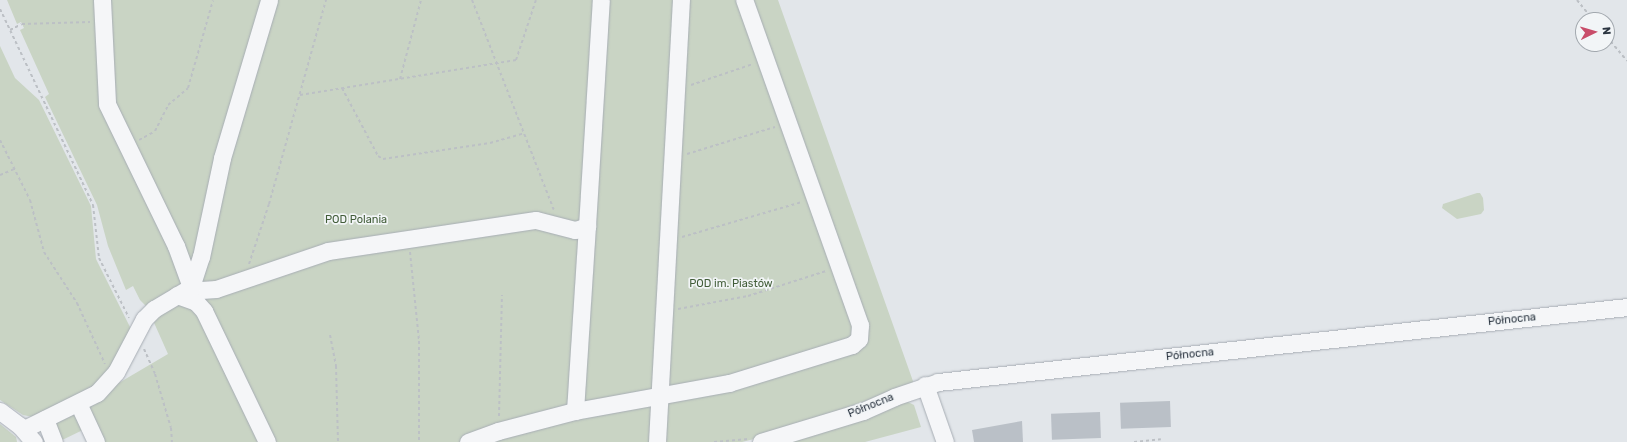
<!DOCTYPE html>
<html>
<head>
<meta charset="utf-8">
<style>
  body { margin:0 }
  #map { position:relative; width:1627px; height:442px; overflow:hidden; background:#e2e6ea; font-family:Rubik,sans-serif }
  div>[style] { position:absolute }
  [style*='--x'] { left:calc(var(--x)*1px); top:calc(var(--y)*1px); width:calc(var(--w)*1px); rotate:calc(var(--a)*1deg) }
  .green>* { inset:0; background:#c9d4c4 }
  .building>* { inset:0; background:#bac0c7; transform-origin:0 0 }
  .path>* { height:2px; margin-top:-1px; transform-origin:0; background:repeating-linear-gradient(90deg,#bcc0c5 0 3px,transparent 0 6px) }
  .roads { filter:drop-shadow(0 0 1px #a7adb4) drop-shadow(0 0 1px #a7adb4) }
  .minor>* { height:17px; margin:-8.5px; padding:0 8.5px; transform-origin:8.5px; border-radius:8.5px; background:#f5f6f8 }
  span { translate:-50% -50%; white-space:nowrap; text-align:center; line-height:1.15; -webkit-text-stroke:3.5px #f2f5f7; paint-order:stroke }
  .park-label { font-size:11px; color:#425d39 }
  .street-label { font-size:11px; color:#2b3541 }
  .north { position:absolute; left:1575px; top:12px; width:40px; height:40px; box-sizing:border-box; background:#f2f5f7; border:1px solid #a2a8ae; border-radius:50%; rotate:85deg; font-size:11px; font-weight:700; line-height:16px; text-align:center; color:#2b3541 }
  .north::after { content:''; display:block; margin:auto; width:14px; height:18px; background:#c94d6a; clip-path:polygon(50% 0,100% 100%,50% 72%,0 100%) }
</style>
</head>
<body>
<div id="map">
  <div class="green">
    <i style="clip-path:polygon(7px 0,778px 0,914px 384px,762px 437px,742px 442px,100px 442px,83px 404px,168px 354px,147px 307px,140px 300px,133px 286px,126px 290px,108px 246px,97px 205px,45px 97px,49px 94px,20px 30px,24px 28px,21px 22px,17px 24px)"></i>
    <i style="clip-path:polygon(0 46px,15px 78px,39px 100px,91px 206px,96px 259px,131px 329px,112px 367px,93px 387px,33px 417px,23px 415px,0 400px)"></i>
    <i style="clip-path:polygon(1477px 193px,1480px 193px,1483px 198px,1484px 210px,1481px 214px,1457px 219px,1442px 208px,1443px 204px)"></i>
    <i style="clip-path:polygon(906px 401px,914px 405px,921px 427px,865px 442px,784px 442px,858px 421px,895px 402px)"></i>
    <i style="clip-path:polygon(73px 410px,87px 428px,58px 442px,49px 422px)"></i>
    <i style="clip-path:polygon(0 424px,16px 437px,17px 442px,0 442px)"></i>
  </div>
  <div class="building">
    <i style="left:1170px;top:401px;width:26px;height:50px;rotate:88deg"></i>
    <i style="left:1100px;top:412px;width:26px;height:49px;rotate:88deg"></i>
    <i style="clip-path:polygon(1022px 421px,1023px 442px,974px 442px,972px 430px)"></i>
  </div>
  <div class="path">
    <i style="--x:472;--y:0;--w:225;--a:68.7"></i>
    <i style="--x:1577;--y:0;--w:26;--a:51"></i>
    <i style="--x:0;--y:9;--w:217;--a:64.6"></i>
    <i style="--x:93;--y:205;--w:53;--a:83.5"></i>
    <i style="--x:99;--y:258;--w:67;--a:63.4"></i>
    <i style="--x:10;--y:30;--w:13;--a:-27"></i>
    <i style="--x:22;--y:24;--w:68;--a:-1.7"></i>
    <i style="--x:1607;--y:37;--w:31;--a:50"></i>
    <i style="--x:400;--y:79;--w:82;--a:-75.1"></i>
    <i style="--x:691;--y:85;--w:65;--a:-18.7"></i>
    <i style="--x:342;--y:88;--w:77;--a:62.1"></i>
    <i style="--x:378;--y:156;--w:6;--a:31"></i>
    <i style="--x:383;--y:159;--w:108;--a:-8.5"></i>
    <i style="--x:490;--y:143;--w:35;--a:-16"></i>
    <i style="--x:300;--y:95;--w:219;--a:-9.2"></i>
    <i style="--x:516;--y:60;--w:63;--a:-71.6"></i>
    <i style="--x:0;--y:140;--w:67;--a:63.4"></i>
    <i style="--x:30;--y:200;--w:54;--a:74.9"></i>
    <i style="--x:44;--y:252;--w:61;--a:57.1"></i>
    <i style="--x:77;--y:303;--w:67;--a:65.3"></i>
    <i style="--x:139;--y:140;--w:18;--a:-29"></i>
    <i style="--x:155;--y:131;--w:29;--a:-63"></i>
    <i style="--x:168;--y:105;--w:26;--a:-40"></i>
    <i style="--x:188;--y:88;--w:91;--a:-74.1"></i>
    <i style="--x:687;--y:154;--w:92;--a:-17.1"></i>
    <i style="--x:0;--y:175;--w:15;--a:-23"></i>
    <i style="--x:682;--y:237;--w:125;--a:-16.3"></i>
    <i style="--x:410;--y:252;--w:89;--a:84.2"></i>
    <i style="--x:419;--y:341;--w:101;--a:90"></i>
    <i style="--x:249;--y:264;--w:63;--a:-71.6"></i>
    <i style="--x:269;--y:204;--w:212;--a:-74.4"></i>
    <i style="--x:678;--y:309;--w:71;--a:-10.5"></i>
    <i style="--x:748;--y:296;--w:82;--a:-17.8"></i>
    <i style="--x:330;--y:335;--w:32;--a:79"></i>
    <i style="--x:336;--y:366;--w:76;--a:88.5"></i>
    <i style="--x:144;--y:349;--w:27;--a:66"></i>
    <i style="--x:155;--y:374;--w:56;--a:73.5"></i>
    <i style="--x:171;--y:428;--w:14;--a:86"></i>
    <i style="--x:499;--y:416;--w:121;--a:-88.6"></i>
    <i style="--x:714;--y:442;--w:34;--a:-5"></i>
    <i style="--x:1134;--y:442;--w:27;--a:-6"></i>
  </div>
  <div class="roads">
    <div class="minor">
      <i style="--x:102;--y:0;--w:104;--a:87.2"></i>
      <i style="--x:107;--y:104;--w:158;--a:64.1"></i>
      <i style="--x:176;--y:246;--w:44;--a:69.9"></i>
      <i style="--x:191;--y:287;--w:10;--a:17"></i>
      <i style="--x:201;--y:290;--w:15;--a:-4"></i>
      <i style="--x:216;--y:289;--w:118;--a:-18.7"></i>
      <i style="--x:328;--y:251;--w:210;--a:-8.5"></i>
      <i style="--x:536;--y:220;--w:40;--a:14.4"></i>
      <i style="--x:575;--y:230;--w:13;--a:-18"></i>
      <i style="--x:587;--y:226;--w:226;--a:-86.5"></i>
      <i style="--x:177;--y:295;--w:20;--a:20"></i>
      <i style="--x:196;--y:302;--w:12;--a:48"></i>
      <i style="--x:204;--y:311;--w:145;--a:64.3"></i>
      <i style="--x:925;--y:385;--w:60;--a:70.7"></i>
      <i style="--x:78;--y:403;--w:43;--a:65.2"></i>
      <i style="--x:0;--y:411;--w:25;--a:37"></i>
      <i style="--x:20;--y:426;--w:21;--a:49"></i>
      <i style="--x:575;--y:411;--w:157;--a:-10.3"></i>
      <i style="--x:729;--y:383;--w:129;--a:-17.2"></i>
      <i style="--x:852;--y:345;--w:9;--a:-41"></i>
      <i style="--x:859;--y:339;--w:14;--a:-86"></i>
      <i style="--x:860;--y:325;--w:345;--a:-109.6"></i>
      <i style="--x:45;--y:419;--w:25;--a:69"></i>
      <i style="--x:24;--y:429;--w:81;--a:-26.3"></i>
      <i style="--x:97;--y:393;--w:28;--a:-48"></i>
      <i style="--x:116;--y:372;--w:60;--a:-62.2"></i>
      <i style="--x:144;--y:319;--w:14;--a:-45"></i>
      <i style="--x:154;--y:309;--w:43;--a:-30.7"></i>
      <i style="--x:191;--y:287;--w:32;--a:-72"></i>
      <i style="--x:201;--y:257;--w:101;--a:-78"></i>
      <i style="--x:222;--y:158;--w:165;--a:-73.4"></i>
      <i style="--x:468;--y:442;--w:32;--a:-20"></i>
      <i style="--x:498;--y:431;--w:80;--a:-14.6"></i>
      <i style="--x:575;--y:411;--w:185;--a:-86.3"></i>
      <i style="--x:657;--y:442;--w:443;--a:-86.9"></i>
      <i style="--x:761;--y:442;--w:107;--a:-16.9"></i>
      <i style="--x:863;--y:411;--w:34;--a:-24"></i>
      <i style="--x:894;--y:397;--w:46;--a:-18.8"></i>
      <i style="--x:938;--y:382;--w:693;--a:-6.21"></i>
    </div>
  </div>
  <div class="park-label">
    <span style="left:356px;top:220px">POD Polania</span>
    <span style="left:731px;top:284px">POD im. Piastów</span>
  </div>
  <div class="street-label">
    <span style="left:1512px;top:320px;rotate:-6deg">Północna</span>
    <span style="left:1190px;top:355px;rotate:-6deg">Północna</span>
    <span style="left:871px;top:406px;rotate:-22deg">Północna</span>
  </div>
  <div class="north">N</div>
</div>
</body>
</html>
